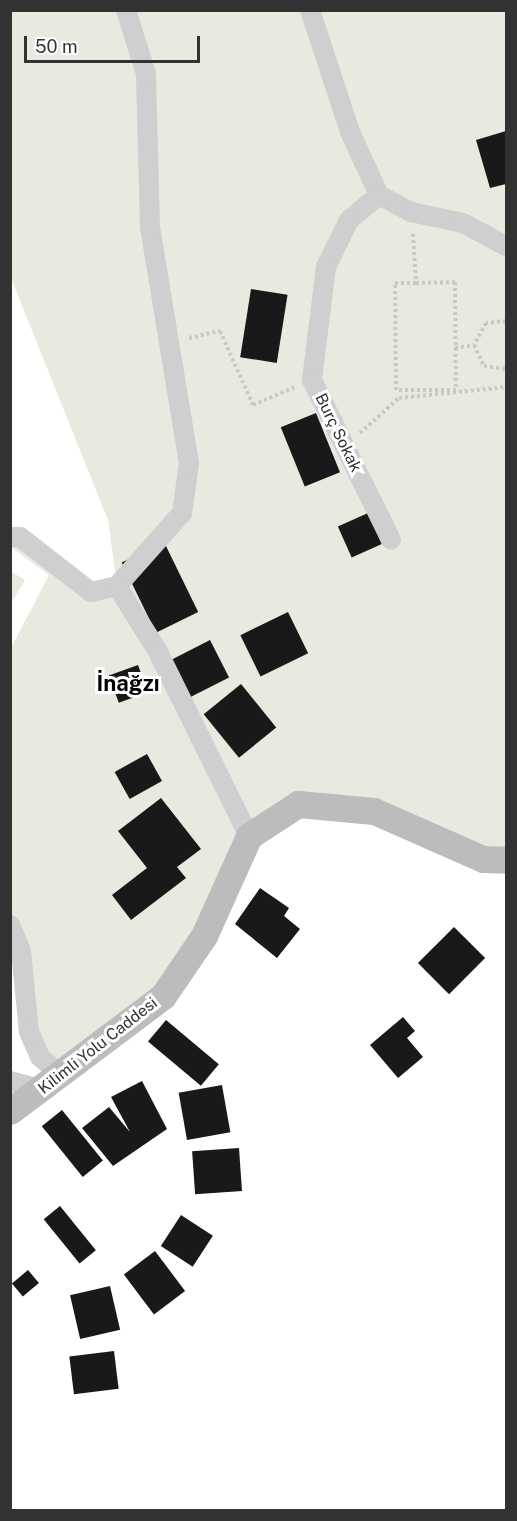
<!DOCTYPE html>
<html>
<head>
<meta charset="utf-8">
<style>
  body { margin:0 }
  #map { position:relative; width:517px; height:1521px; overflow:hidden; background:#fff; font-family:"Public Sans",sans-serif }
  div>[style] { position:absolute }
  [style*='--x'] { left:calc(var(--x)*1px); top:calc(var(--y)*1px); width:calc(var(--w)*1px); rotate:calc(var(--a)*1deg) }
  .green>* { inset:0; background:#e7eade }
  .building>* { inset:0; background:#191919; transform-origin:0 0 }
  .path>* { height:4px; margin-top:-2px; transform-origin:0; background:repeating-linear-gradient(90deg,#c9c9c9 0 3px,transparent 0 6px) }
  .street>* { height:20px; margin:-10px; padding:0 10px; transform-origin:10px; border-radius:10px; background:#cfcfcf }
  .secondary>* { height:27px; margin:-13.5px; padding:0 13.5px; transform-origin:13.5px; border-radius:13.5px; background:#bcbcbc }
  span { translate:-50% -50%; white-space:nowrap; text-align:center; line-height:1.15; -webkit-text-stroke:6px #fff; paint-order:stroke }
  .street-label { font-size:16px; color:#323232 }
  .district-label { font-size:22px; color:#000; font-weight:700 }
  .frame { position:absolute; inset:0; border:12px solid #323232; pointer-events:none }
  .scale { position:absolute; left:24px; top:36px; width:176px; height:27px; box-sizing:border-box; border:3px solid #323232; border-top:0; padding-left:8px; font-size:18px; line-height:21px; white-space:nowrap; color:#323232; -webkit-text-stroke:4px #fff; paint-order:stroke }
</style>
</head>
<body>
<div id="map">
  <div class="green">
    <i style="clip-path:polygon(11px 11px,506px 11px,506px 860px,374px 811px,298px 804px,249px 837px,163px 996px,62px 1076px,40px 1057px,11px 925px,11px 648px,49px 575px,11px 547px,11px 537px,91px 592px,117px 586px,108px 520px,11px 278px)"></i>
    <i style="clip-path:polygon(10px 571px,25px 580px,12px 602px,10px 601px)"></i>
  </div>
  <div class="building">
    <i style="clip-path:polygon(506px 131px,506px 184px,490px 188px,476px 140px)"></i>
    <i style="left:251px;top:289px;width:37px;height:69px;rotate:9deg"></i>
    <i style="left:316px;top:413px;width:64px;height:38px;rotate:68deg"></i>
    <i style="left:368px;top:513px;width:34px;height:33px;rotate:66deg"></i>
    <i style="left:164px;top:542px;width:78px;height:47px;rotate:64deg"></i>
    <i style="left:288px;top:612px;width:46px;height:53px;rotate:64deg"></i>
    <i style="left:210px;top:640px;width:42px;height:46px;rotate:63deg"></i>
    <i style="left:138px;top:665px;width:29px;height:31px;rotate:70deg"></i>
    <i style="left:241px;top:684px;width:56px;height:48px;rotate:51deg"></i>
    <i style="left:147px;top:754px;width:31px;height:37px;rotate:61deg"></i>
    <i style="clip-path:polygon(161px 798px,201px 849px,177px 867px,186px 878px,131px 920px,112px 895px,147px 868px,118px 831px)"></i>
    <i style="clip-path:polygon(260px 888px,289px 908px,284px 916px,300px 929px,277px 958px,235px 924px)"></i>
    <i style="left:454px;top:927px;width:44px;height:51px;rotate:45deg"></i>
    <i style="clip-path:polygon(403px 1017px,415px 1031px,407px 1038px,423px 1057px,398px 1078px,370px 1045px)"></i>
    <i style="left:166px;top:1020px;width:69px;height:28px;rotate:40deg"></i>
    <i style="clip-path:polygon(142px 1081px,167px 1129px,113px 1166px,82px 1128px,109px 1107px,130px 1132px,111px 1097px)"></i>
    <i style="left:222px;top:1085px;width:48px;height:44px;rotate:80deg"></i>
    <i style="left:62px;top:1110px;width:65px;height:26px;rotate:51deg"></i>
    <i style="left:239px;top:1148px;width:43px;height:47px;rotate:86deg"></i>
    <i style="left:60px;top:1206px;width:57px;height:21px;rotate:51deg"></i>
    <i style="left:181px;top:1215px;width:38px;height:37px;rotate:33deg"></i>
    <i style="left:155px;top:1251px;width:50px;height:39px;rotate:53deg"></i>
    <i style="left:28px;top:1270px;width:17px;height:21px;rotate:50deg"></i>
    <i style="left:110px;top:1286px;width:45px;height:41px;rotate:77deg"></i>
    <i style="left:114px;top:1351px;width:38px;height:45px;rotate:83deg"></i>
  </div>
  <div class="path">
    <i style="--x:413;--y:234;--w:49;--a:86.5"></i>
    <i style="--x:416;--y:283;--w:39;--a:-1"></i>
    <i style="--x:455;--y:282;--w:108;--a:89.5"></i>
    <i style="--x:456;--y:390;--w:60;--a:180"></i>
    <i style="--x:396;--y:390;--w:107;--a:-90.5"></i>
    <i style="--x:395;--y:283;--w:21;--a:0"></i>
    <i style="--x:506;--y:321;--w:20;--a:174"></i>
    <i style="--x:486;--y:323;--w:25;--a:119"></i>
    <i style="--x:474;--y:345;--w:23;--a:65"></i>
    <i style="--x:484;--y:366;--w:22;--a:8"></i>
    <i style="--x:189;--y:338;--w:32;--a:-13"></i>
    <i style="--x:220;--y:331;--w:81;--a:66"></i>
    <i style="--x:253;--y:405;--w:46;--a:-23.2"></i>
    <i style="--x:455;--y:348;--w:19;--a:-9"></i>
    <i style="--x:360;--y:433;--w:52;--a:-41.9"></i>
    <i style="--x:399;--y:398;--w:108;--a:-5.9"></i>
  </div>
  <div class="street">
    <i style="--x:310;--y:10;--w:128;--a:71.8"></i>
    <i style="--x:350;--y:132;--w:69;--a:65.3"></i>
    <i style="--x:379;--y:195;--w:36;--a:28"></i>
    <i style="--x:411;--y:212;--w:53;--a:11.9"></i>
    <i style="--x:463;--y:223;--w:49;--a:28.1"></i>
    <i style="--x:379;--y:195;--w:39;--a:140"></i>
    <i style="--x:349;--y:220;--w:52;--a:116.1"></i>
    <i style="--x:326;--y:267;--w:114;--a:97.1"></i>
    <i style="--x:312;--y:380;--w:178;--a:63.7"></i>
    <i style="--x:10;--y:537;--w:10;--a:0"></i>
    <i style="--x:20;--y:537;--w:90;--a:37.8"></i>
    <i style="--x:91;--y:592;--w:27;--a:-13"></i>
    <i style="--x:117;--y:586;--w:98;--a:-48.3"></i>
    <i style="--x:182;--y:513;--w:50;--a:-82"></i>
    <i style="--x:189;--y:463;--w:238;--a:-99.4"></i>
    <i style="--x:150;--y:228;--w:154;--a:-91.5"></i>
    <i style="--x:146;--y:74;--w:67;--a:-107.4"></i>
    <i style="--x:117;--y:586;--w:75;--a:58"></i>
    <i style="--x:157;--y:650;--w:208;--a:63.7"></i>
    <i style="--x:10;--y:925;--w:28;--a:67"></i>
    <i style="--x:21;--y:951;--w:81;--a:84.4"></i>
    <i style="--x:29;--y:1032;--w:27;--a:66"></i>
    <i style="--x:40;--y:1057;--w:29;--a:41"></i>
    <i style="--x:10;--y:1081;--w:35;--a:15"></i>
  </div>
  <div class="secondary">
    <i style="--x:10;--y:1111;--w:191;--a:-36.9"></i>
    <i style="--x:163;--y:996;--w:73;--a:-55.7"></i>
    <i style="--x:204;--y:936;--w:110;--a:-65.8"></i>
    <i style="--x:249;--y:836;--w:59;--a:-33.1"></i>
    <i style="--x:298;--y:804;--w:76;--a:5.3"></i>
    <i style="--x:374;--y:811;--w:119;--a:23.8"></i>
    <i style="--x:483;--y:859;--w:23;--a:2"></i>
  </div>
  <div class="street-label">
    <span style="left:338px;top:433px;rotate:64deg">Burç Sokak</span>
    <span style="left:98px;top:1046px;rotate:-38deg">Kilimli Yolu Caddesi</span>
  </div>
  <div class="district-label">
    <span style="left:128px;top:684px">İnağzı</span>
  </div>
  <div class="frame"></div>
  <div class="scale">50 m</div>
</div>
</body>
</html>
